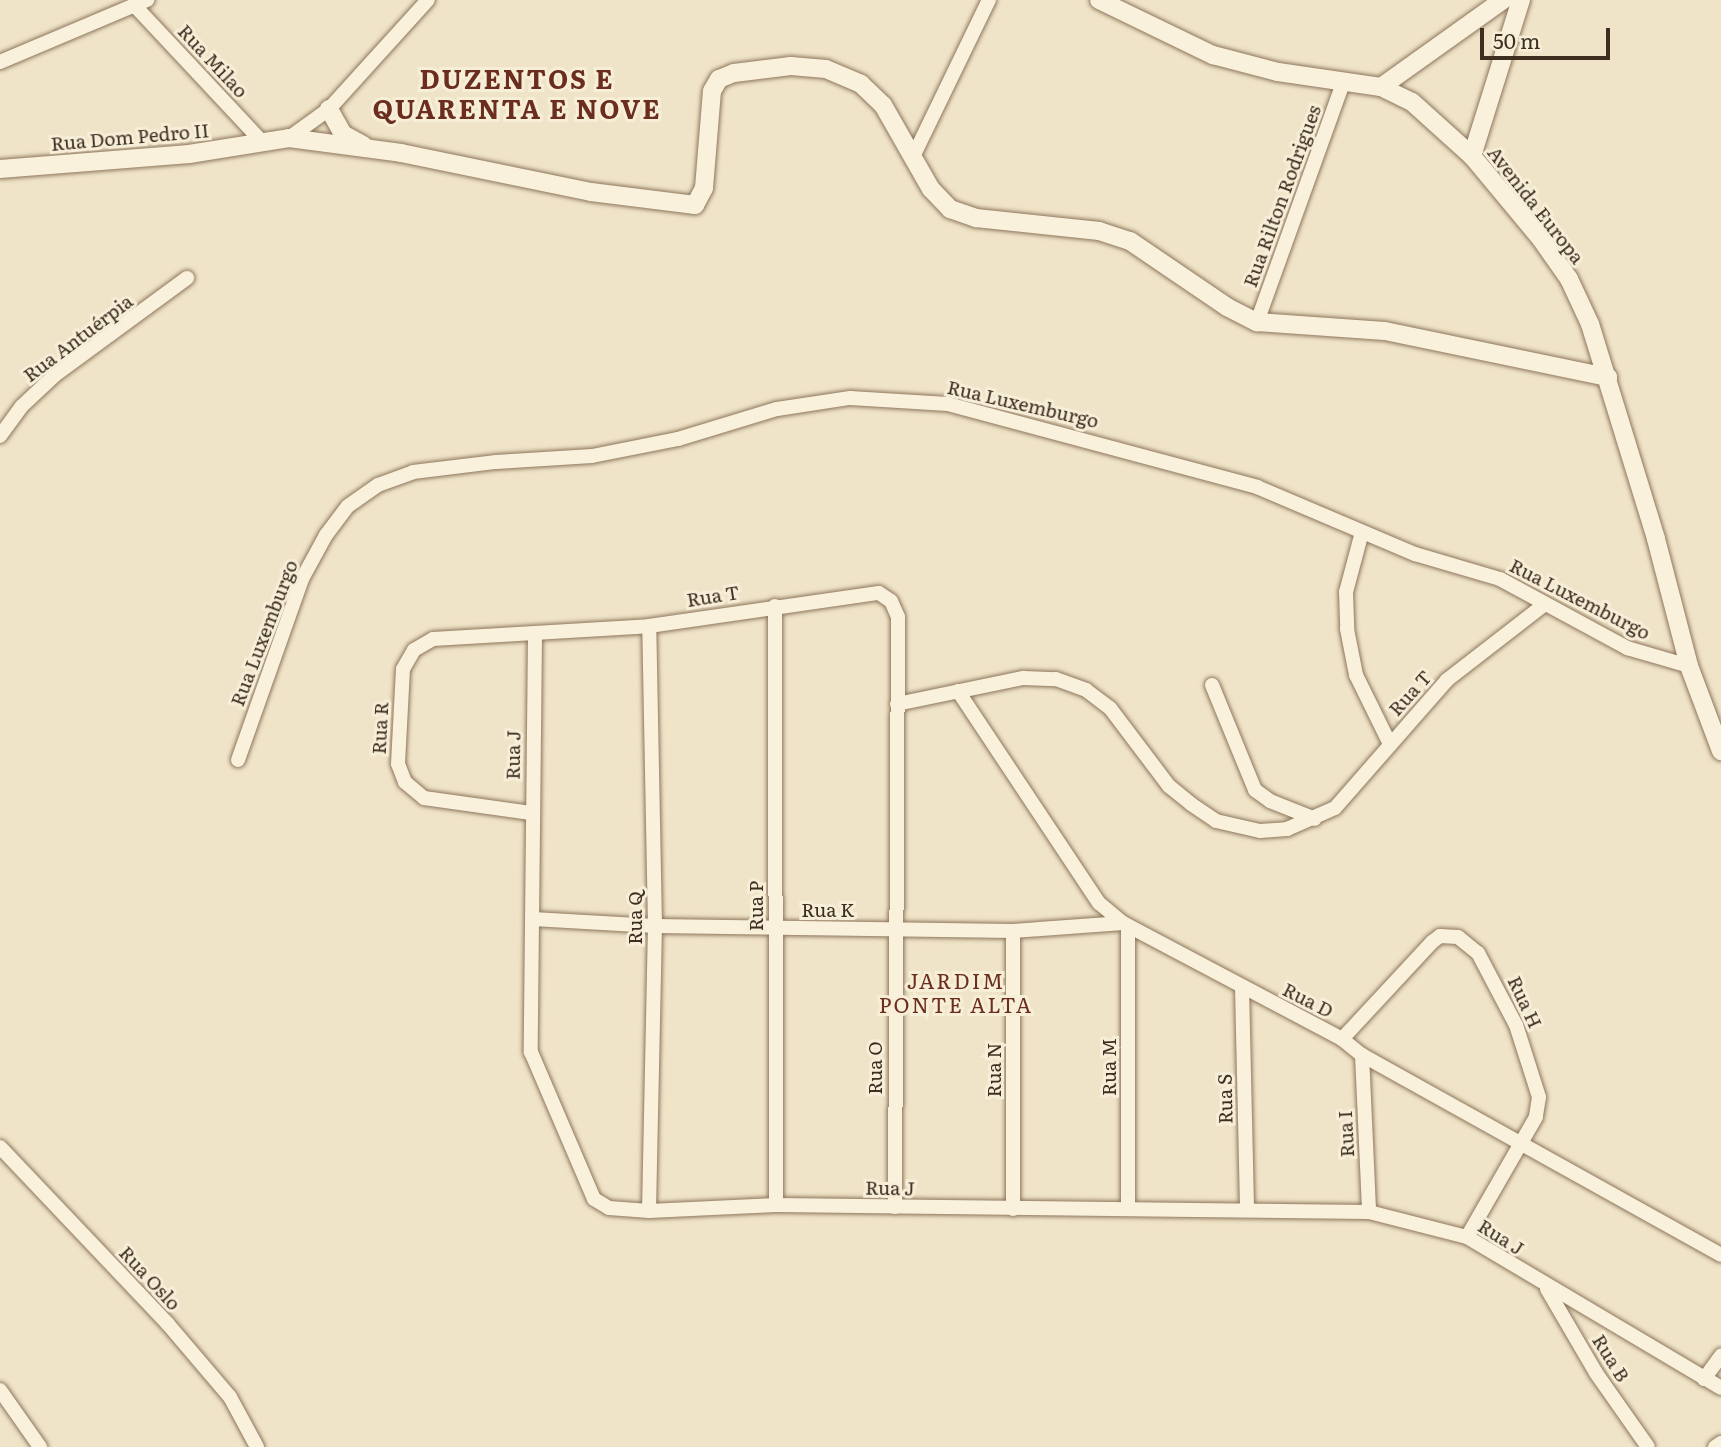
<!DOCTYPE html>
<html>
<head>
<meta charset="utf-8">
<style>
  body { margin:0 }
  #map { position:relative; width:1721px; height:1447px; overflow:hidden; background:#f0e4c8; font-family:Literata,serif }
  div>[style] { position:absolute }
  [style*='--x'] { left:calc(var(--x)*1px); top:calc(var(--y)*1px); width:calc(var(--w)*1px); rotate:calc(var(--a)*1deg) }
  .roads { filter:drop-shadow(0 0 2px #8d765c) drop-shadow(0 0 2px #8d765c) }
  .minor>* { height:14px; margin:-7px; padding:0 7px; transform-origin:7px; border-radius:7px; background:#faf1dc }
  .tertiary>* { height:18px; margin:-9px; padding:0 9px; transform-origin:9px; border-radius:9px; background:#faf1dc }
  span { translate:-50% -50%; white-space:nowrap; text-align:center; line-height:1.15; -webkit-text-stroke:6px #f7eed8; paint-order:stroke }
  .street-label { font-size:19px; color:#3d2e20 }
  .neighbourhood-label { font-size:21px; color:#6b2e1e; letter-spacing:2px }
  .district-label { font-size:26px; color:#6b2e1e; font-weight:700; letter-spacing:2px }
  .scale { position:absolute; left:1480px; top:28px; width:130px; height:32px; box-sizing:border-box; border:4px solid #3d2e20; border-top:0; padding-left:9px; font-size:21px; line-height:24px; white-space:nowrap; color:#3d2e20; -webkit-text-stroke:5px #f7eed8; paint-order:stroke }
</style>
</head>
<body>
<div id="map">
  <div class="roads">
    <div class="minor">
      <i style="--x:135;--y:6;--w:187;--a:46.9"></i>
      <i style="--x:0;--y:62;--w:160;--a:-22.9"></i>
      <i style="--x:289;--y:138;--w:49;--a:-35.9"></i>
      <i style="--x:329;--y:109;--w:147;--a:-47.8"></i>
      <i style="--x:912;--y:159;--w:177;--a:-64.2"></i>
      <i style="--x:1257;--y:322;--w:254;--a:-70.2"></i>
      <i style="--x:0;--y:436;--w:37;--a:-54"></i>
      <i style="--x:22;--y:406;--w:45;--a:-43.2"></i>
      <i style="--x:55;--y:375;--w:164;--a:-36.3"></i>
      <i style="--x:1362;--y:532;--w:62;--a:104.9"></i>
      <i style="--x:1346;--y:592;--w:37;--a:88"></i>
      <i style="--x:1347;--y:629;--w:47;--a:78.9"></i>
      <i style="--x:1356;--y:675;--w:77;--a:63.8"></i>
      <i style="--x:775;--y:606;--w:599;--a:89.9"></i>
      <i style="--x:535;--y:636;--w:416;--a:90.6"></i>
      <i style="--x:531;--y:1052;--w:160;--a:66.8"></i>
      <i style="--x:594;--y:1199;--w:17;--a:31"></i>
      <i style="--x:609;--y:1208;--w:40;--a:4.3"></i>
      <i style="--x:649;--y:1211;--w:127;--a:-2.7"></i>
      <i style="--x:776;--y:1205;--w:593;--a:0.68"></i>
      <i style="--x:1369;--y:1212;--w:101;--a:14.3"></i>
      <i style="--x:1467;--y:1237;--w:295;--a:30.7"></i>
      <i style="--x:1212;--y:685;--w:113;--a:67.7"></i>
      <i style="--x:1255;--y:790;--w:19;--a:36"></i>
      <i style="--x:1270;--y:801;--w:48;--a:21.8"></i>
      <i style="--x:958;--y:691;--w:255;--a:56.4"></i>
      <i style="--x:1099;--y:903;--w:31;--a:40"></i>
      <i style="--x:1123;--y:923;--w:248;--a:27.9"></i>
      <i style="--x:1342;--y:1039;--w:26;--a:39"></i>
      <i style="--x:1362;--y:1055;--w:411;--a:29.1"></i>
      <i style="--x:897;--y:704;--w:129;--a:-11.7"></i>
      <i style="--x:1023;--y:678;--w:33;--a:2"></i>
      <i style="--x:1056;--y:679;--w:32;--a:20"></i>
      <i style="--x:1086;--y:690;--w:30;--a:37"></i>
      <i style="--x:1110;--y:708;--w:98;--a:52.9"></i>
      <i style="--x:1169;--y:786;--w:28;--a:39"></i>
      <i style="--x:1191;--y:804;--w:30;--a:34"></i>
      <i style="--x:1216;--y:821;--w:45;--a:12.8"></i>
      <i style="--x:1260;--y:831;--w:27;--a:-4"></i>
      <i style="--x:1287;--y:829;--w:52;--a:-23.6"></i>
      <i style="--x:1335;--y:808;--w:170;--a:-48.8"></i>
      <i style="--x:1447;--y:680;--w:124;--a:-37.8"></i>
      <i style="--x:238;--y:760;--w:192;--a:-70.5"></i>
      <i style="--x:302;--y:579;--w:50;--a:-61.4"></i>
      <i style="--x:326;--y:535;--w:36;--a:-53"></i>
      <i style="--x:348;--y:506;--w:37;--a:-35"></i>
      <i style="--x:378;--y:485;--w:37;--a:-20"></i>
      <i style="--x:413;--y:472;--w:84;--a:-6.9"></i>
      <i style="--x:496;--y:462;--w:96;--a:-3.6"></i>
      <i style="--x:592;--y:456;--w:88;--a:-11.2"></i>
      <i style="--x:678;--y:439;--w:103;--a:-16.9"></i>
      <i style="--x:777;--y:409;--w:74;--a:-8.6"></i>
      <i style="--x:850;--y:398;--w:98;--a:3.5"></i>
      <i style="--x:948;--y:404;--w:320;--a:15"></i>
      <i style="--x:1257;--y:487;--w:172;--a:23"></i>
      <i style="--x:1415;--y:554;--w:89;--a:16.4"></i>
      <i style="--x:1500;--y:579;--w:145;--a:28.5"></i>
      <i style="--x:1627;--y:648;--w:65;--a:16.2"></i>
      <i style="--x:531;--y:813;--w:108;--a:-172"></i>
      <i style="--x:424;--y:798;--w:25;--a:-140"></i>
      <i style="--x:405;--y:782;--w:19;--a:-111"></i>
      <i style="--x:398;--y:764;--w:95;--a:-87"></i>
      <i style="--x:403;--y:669;--w:22;--a:-60"></i>
      <i style="--x:414;--y:650;--w:22;--a:-30"></i>
      <i style="--x:433;--y:639;--w:216;--a:-3.4"></i>
      <i style="--x:649;--y:626;--w:232;--a:-8.2"></i>
      <i style="--x:879;--y:593;--w:14;--a:34"></i>
      <i style="--x:891;--y:601;--w:17;--a:66"></i>
      <i style="--x:898;--y:617;--w:590;--a:90.29"></i>
      <i style="--x:533;--y:919;--w:122;--a:3.3"></i>
      <i style="--x:655;--y:926;--w:358;--a:0.8"></i>
      <i style="--x:1013;--y:931;--w:110;--a:-4.2"></i>
      <i style="--x:1128;--y:926;--w:283;--a:90"></i>
      <i style="--x:1242;--y:987;--w:223;--a:88.7"></i>
      <i style="--x:1342;--y:1039;--w:132;--a:-47.1"></i>
      <i style="--x:1432;--y:942;--w:10;--a:-37"></i>
      <i style="--x:1440;--y:936;--w:18;--a:3"></i>
      <i style="--x:1458;--y:937;--w:26;--a:39"></i>
      <i style="--x:1478;--y:953;--w:81;--a:62.2"></i>
      <i style="--x:1516;--y:1025;--w:76;--a:72.3"></i>
      <i style="--x:1539;--y:1097;--w:20;--a:99"></i>
      <i style="--x:1536;--y:1117;--w:138;--a:119.9"></i>
      <i style="--x:1362;--y:1055;--w:157;--a:87.4"></i>
      <i style="--x:0;--y:1147;--w:243;--a:46.5"></i>
      <i style="--x:167;--y:1323;--w:97;--a:49.6"></i>
      <i style="--x:230;--y:1397;--w:57;--a:61.6"></i>
      <i style="--x:1013;--y:1209;--w:278;--a:-90"></i>
      <i style="--x:649;--y:1211;--w:285;--a:-88.8"></i>
      <i style="--x:655;--y:926;--w:300;--a:-91.1"></i>
      <i style="--x:1547;--y:1289;--w:97;--a:59.7"></i>
      <i style="--x:1596;--y:1373;--w:90;--a:54.9"></i>
      <i style="--x:1704;--y:1379;--w:29;--a:-54"></i>
      <i style="--x:0;--y:1390;--w:70;--a:54.9"></i>
      <i style="--x:1715;--y:1447;--w:7;--a:-34"></i>
    </div>
    <div class="tertiary">
      <i style="--x:1099;--y:0;--w:127;--a:25.8"></i>
      <i style="--x:1213;--y:55;--w:67;--a:14.7"></i>
      <i style="--x:1278;--y:72;--w:104;--a:8.3"></i>
      <i style="--x:1381;--y:87;--w:34;--a:26"></i>
      <i style="--x:1412;--y:102;--w:81;--a:42"></i>
      <i style="--x:1472;--y:156;--w:108;--a:50.3"></i>
      <i style="--x:1541;--y:239;--w:49;--a:55"></i>
      <i style="--x:1569;--y:279;--w:50;--a:65"></i>
      <i style="--x:1590;--y:324;--w:225;--a:72.9"></i>
      <i style="--x:1656;--y:539;--w:131;--a:75.4"></i>
      <i style="--x:1689;--y:666;--w:91;--a:69.4"></i>
      <i style="--x:1381;--y:87;--w:150;--a:-35.5"></i>
      <i style="--x:329;--y:109;--w:29;--a:61"></i>
      <i style="--x:343;--y:134;--w:23;--a:29"></i>
      <i style="--x:1472;--y:156;--w:164;--a:-72.6"></i>
      <i style="--x:0;--y:169;--w:190;--a:-4.5"></i>
      <i style="--x:189;--y:154;--w:101;--a:-9.1"></i>
      <i style="--x:289;--y:138;--w:113;--a:7.6"></i>
      <i style="--x:401;--y:153;--w:194;--a:11.6"></i>
      <i style="--x:591;--y:192;--w:105;--a:7.1"></i>
      <i style="--x:695;--y:205;--w:19;--a:-62"></i>
      <i style="--x:704;--y:188;--w:97;--a:-85.3"></i>
      <i style="--x:712;--y:91;--w:14;--a:-60"></i>
      <i style="--x:719;--y:79;--w:16;--a:-22"></i>
      <i style="--x:734;--y:73;--w:57;--a:-7"></i>
      <i style="--x:791;--y:66;--w:35;--a:5"></i>
      <i style="--x:826;--y:69;--w:38;--a:23"></i>
      <i style="--x:861;--y:84;--w:30;--a:44"></i>
      <i style="--x:883;--y:105;--w:97;--a:60.3"></i>
      <i style="--x:931;--y:189;--w:28;--a:46"></i>
      <i style="--x:950;--y:209;--w:28;--a:19"></i>
      <i style="--x:976;--y:218;--w:124;--a:6"></i>
      <i style="--x:1099;--y:231;--w:33;--a:18"></i>
      <i style="--x:1130;--y:241;--w:117;--a:34.2"></i>
      <i style="--x:1227;--y:307;--w:34;--a:27"></i>
      <i style="--x:1257;--y:322;--w:128;--a:4"></i>
      <i style="--x:1385;--y:331;--w:228;--a:11.7"></i>
    </div>
  </div>
  <div class="street-label">
    <span style="left:213px;top:61px;rotate:47deg">Rua Milao</span>
    <span style="left:130px;top:137px;rotate:-5deg">Rua Dom Pedro II</span>
    <span style="left:1282px;top:196px;rotate:-70deg">Rua Rilton Rodrigues</span>
    <span style="left:1536px;top:205px;rotate:52deg">Avenida Europa</span>
    <span style="left:78px;top:338px;rotate:-37deg">Rua Antuérpia</span>
    <span style="left:1023px;top:404px;rotate:13deg">Rua Luxemburgo</span>
    <span style="left:713px;top:596px;rotate:-9deg">Rua T</span>
    <span style="left:1580px;top:599px;rotate:27deg">Rua Luxemburgo</span>
    <span style="left:264px;top:633px;rotate:-69deg">Rua Luxemburgo</span>
    <span style="left:1410px;top:693px;rotate:-48deg">Rua T</span>
    <span style="left:380px;top:728px;rotate:-87deg">Rua R</span>
    <span style="left:513px;top:755px;rotate:-89deg">Rua J</span>
    <span style="left:756px;top:906px;rotate:-90deg">Rua P</span>
    <span style="left:828px;top:910px">Rua K</span>
    <span style="left:635px;top:918px;rotate:-90deg">Rua Q</span>
    <span style="left:1308px;top:1000px;rotate:27deg">Rua D</span>
    <span style="left:1525px;top:1002px;rotate:65deg">Rua H</span>
    <span style="left:1109px;top:1067px;rotate:-90deg">Rua M</span>
    <span style="left:875px;top:1068px;rotate:-90deg">Rua O</span>
    <span style="left:994px;top:1070px;rotate:-90deg">Rua N</span>
    <span style="left:1225px;top:1099px;rotate:-91deg">Rua S</span>
    <span style="left:1346px;top:1134px;rotate:-93deg">Rua I</span>
    <span style="left:890px;top:1188px;rotate:1deg">Rua J</span>
    <span style="left:1501px;top:1237px;rotate:32deg">Rua J</span>
    <span style="left:150px;top:1278px;rotate:47deg">Rua Oslo</span>
    <span style="left:1611px;top:1358px;rotate:58deg">Rua B</span>
  </div>
  <div class="neighbourhood-label">
    <span style="left:956px;top:992px">JARDIM<br>PONTE ALTA</span>
  </div>
  <div class="district-label">
    <span style="left:517px;top:93px">DUZENTOS E<br>QUARENTA E NOVE</span>
  </div>
  <div class="scale">50 m</div>
</div>
</body>
</html>
